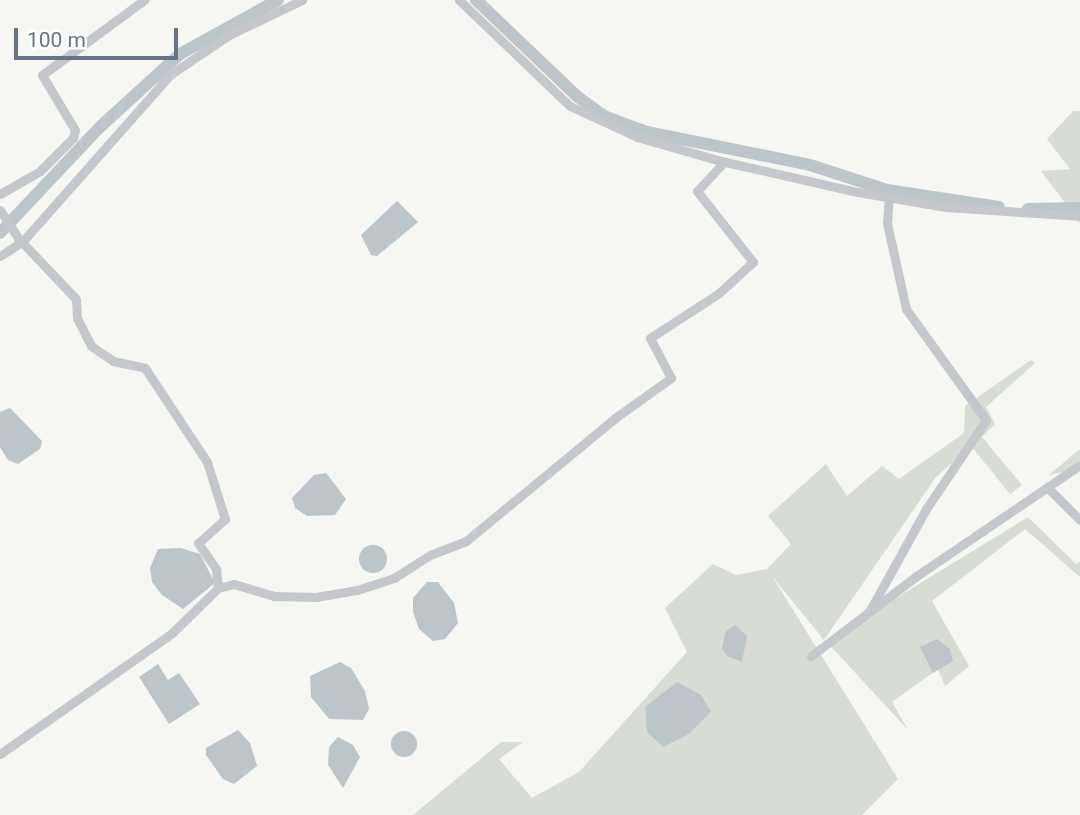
<!DOCTYPE html>
<html>
<head>
<meta charset="utf-8">
<style>
  body { margin:0 }
  #map { position:relative; width:1080px; height:815px; overflow:hidden; background:#f6f6f3; font-family:Roboto,sans-serif }
  div>[style] { position:absolute }
  [style*='--x'] { left:calc(var(--x)*1px); top:calc(var(--y)*1px); width:calc(var(--w)*1px); rotate:calc(var(--a)*1deg) }
  .green>* { inset:0; background:#d7ddd4 }
  .water>* { inset:0; background:#bcc5ca }
  .round { border-radius:50% }
  .canal>* { height:12px; margin:-6px; padding:0 6px; transform-origin:6px; border-radius:6px; background:#bcc5ca }
  .street>* { height:9px; margin:-4.5px; padding:0 4.5px; transform-origin:4.5px; border-radius:4.5px; background:#c4c7cb }
  span { translate:-50% -50%; white-space:nowrap; text-align:center; line-height:1.15; -webkit-text-stroke:7px #fff; paint-order:stroke }
  .scale { position:absolute; left:14px; top:28px; width:164px; height:32px; box-sizing:border-box; border:4px solid #667483; border-top:0; padding-left:9px; font-size:21px; line-height:24px; white-space:nowrap; color:#667483; -webkit-text-stroke:5px #fff; paint-order:stroke }
</style>
</head>
<body>
<div id="map">
  <div class="green">
    <i style="clip-path:polygon(1073px 111px,1080px 111px,1080px 223px,1041px 171px,1070px 169px,1047px 139px)"></i>
    <i style="clip-path:polygon(1031px 360px,1035px 363px,986px 407px,995px 424px,982px 437px,1022px 485px,1010px 494px,971px 446px,936px 477px,824px 640px,772px 576px,898px 779px,862px 815px,413px 815px,501px 742px,523px 742px,499px 759px,532px 798px,579px 772px,687px 652px,665px 608px,713px 564px,736px 575px,767px 569px,791px 544px,768px 516px,826px 464px,847px 496px,882px 466px,899px 479px,964px 433px,965px 406px)"></i>
    <i style="clip-path:polygon(1080px 449px,1080px 469px,1049px 475px)"></i>
    <i style="clip-path:polygon(1028px 517px,1076px 564px,1080px 562px,1080px 577px,1025px 529px,932px 601px,969px 666px,945px 686px,938px 669px,892px 702px,908px 730px,826px 641px)"></i>
  </div>
  <div class="water">
    <i style="clip-path:polygon(397px 201px,418px 222px,377px 256px,371px 255px,361px 235px)"></i>
    <i style="clip-path:polygon(10px 408px,42px 441px,40px 449px,18px 464px,8px 460px,0 447px,0 412px)"></i>
    <i style="clip-path:polygon(326px 473px,346px 499px,335px 515px,307px 516px,295px 508px,292px 498px,314px 475px)"></i>
    <i class="round" style="left:359px;top:545px;width:28px;height:28px"></i>
    <i style="clip-path:polygon(181px 548px,200px 554px,215px 583px,183px 609px,162px 595px,152px 582px,150px 568px,158px 549px)"></i>
    <i style="clip-path:polygon(427px 582px,438px 582px,454px 603px,458px 623px,445px 639px,433px 641px,419px 629px,413px 612px,413px 598px)"></i>
    <i style="clip-path:polygon(735px 625px,747px 636px,742px 662px,727px 656px,722px 648px,726px 631px)"></i>
    <i style="clip-path:polygon(937px 639px,950px 649px,953px 661px,933px 673px,920px 647px)"></i>
    <i style="clip-path:polygon(340px 662px,351px 668px,365px 691px,369px 709px,363px 720px,329px 719px,311px 697px,310px 676px)"></i>
    <i style="clip-path:polygon(158px 664px,168px 680px,179px 673px,200px 704px,169px 724px,139px 677px)"></i>
    <i style="clip-path:polygon(677px 682px,701px 695px,711px 712px,689px 734px,663px 747px,647px 732px,645px 707px)"></i>
    <i style="clip-path:polygon(238px 730px,250px 743px,257px 766px,234px 784px,223px 779px,206px 755px,206px 748px)"></i>
    <i class="round" style="left:391px;top:731px;width:26px;height:26px"></i>
    <i style="clip-path:polygon(338px 737px,353px 745px,360px 757px,343px 788px,328px 765px,329px 747px)"></i>
  </div>
  <div class="canal">
    <i style="--x:476;--y:0;--w:141;--a:43.6"></i>
    <i style="--x:578;--y:97;--w:32;--a:36"></i>
    <i style="--x:604;--y:116;--w:46;--a:20.4"></i>
    <i style="--x:647;--y:132;--w:166;--a:11.4"></i>
    <i style="--x:810;--y:165;--w:81;--a:18"></i>
    <i style="--x:887;--y:190;--w:113;--a:8.6"></i>
    <i style="--x:1028;--y:209;--w:52;--a:-1.1"></i>
    <i style="--x:0;--y:233;--w:146;--a:-46.7"></i>
    <i style="--x:100;--y:127;--w:108;--a:-42.4"></i>
    <i style="--x:180;--y:54;--w:112;--a:-28.9"></i>
  </div>
  <div class="street">
    <i style="--x:459;--y:0;--w:153;--a:43.7"></i>
    <i style="--x:570;--y:106;--w:74;--a:24.8"></i>
    <i style="--x:637;--y:137;--w:87;--a:15.9"></i>
    <i style="--x:721;--y:161;--w:140;--a:12.8"></i>
    <i style="--x:858;--y:192;--w:89;--a:9.7"></i>
    <i style="--x:946;--y:207;--w:134;--a:3.8"></i>
    <i style="--x:0;--y:194;--w:46;--a:-29.9"></i>
    <i style="--x:40;--y:171;--w:47;--a:-45"></i>
    <i style="--x:73;--y:138;--w:8;--a:-76"></i>
    <i style="--x:75;--y:130;--w:64;--a:-121"></i>
    <i style="--x:42;--y:75;--w:127;--a:-36.3"></i>
    <i style="--x:0;--y:210;--w:33;--a:57"></i>
    <i style="--x:18;--y:238;--w:84;--a:46.4"></i>
    <i style="--x:76;--y:299;--w:19;--a:87"></i>
    <i style="--x:77;--y:318;--w:31;--a:63"></i>
    <i style="--x:91;--y:346;--w:27;--a:34"></i>
    <i style="--x:113;--y:361;--w:33;--a:12"></i>
    <i style="--x:145;--y:368;--w:113;--a:56.6"></i>
    <i style="--x:207;--y:462;--w:60;--a:72.5"></i>
    <i style="--x:225;--y:519;--w:36;--a:138"></i>
    <i style="--x:198;--y:543;--w:32;--a:55"></i>
    <i style="--x:216;--y:569;--w:19;--a:84"></i>
    <i style="--x:0;--y:256;--w:27;--a:-33"></i>
    <i style="--x:23;--y:241;--w:223;--a:-48.5"></i>
    <i style="--x:171;--y:74;--w:70;--a:-33.9"></i>
    <i style="--x:229;--y:35;--w:81;--a:-25.6"></i>
    <i style="--x:1048;--y:488;--w:45;--a:45"></i>
    <i style="--x:869;--y:612;--w:118;--a:-61"></i>
    <i style="--x:926;--y:509;--w:107;--a:-56"></i>
    <i style="--x:986;--y:420;--w:137;--a:-125.8"></i>
    <i style="--x:906;--y:309;--w:88;--a:-102.5"></i>
    <i style="--x:887;--y:223;--w:26;--a:-86"></i>
    <i style="--x:811;--y:656;--w:131;--a:-37.2"></i>
    <i style="--x:915;--y:577;--w:199;--a:-34.2"></i>
    <i style="--x:0;--y:754;--w:210;--a:-35.1"></i>
    <i style="--x:172;--y:633;--w:64;--a:-44.4"></i>
    <i style="--x:218;--y:588;--w:16;--a:-14"></i>
    <i style="--x:234;--y:584;--w:42;--a:16.7"></i>
    <i style="--x:274;--y:596;--w:42;--a:1.4"></i>
    <i style="--x:316;--y:597;--w:42;--a:-9.7"></i>
    <i style="--x:357;--y:590;--w:39;--a:-18"></i>
    <i style="--x:394;--y:578;--w:43;--a:-32.6"></i>
    <i style="--x:430;--y:555;--w:39;--a:-21"></i>
    <i style="--x:466;--y:541;--w:193;--a:-39.5"></i>
    <i style="--x:615;--y:418;--w:69;--a:-35.5"></i>
    <i style="--x:671;--y:378;--w:45;--a:-117.7"></i>
    <i style="--x:650;--y:338;--w:82;--a:-33.1"></i>
    <i style="--x:719;--y:293;--w:46;--a:-42.4"></i>
    <i style="--x:753;--y:262;--w:90;--a:-128.3"></i>
    <i style="--x:697;--y:191;--w:40;--a:-47"></i>
  </div>
  <div class="scale">100 m</div>
</div>
</body>
</html>
